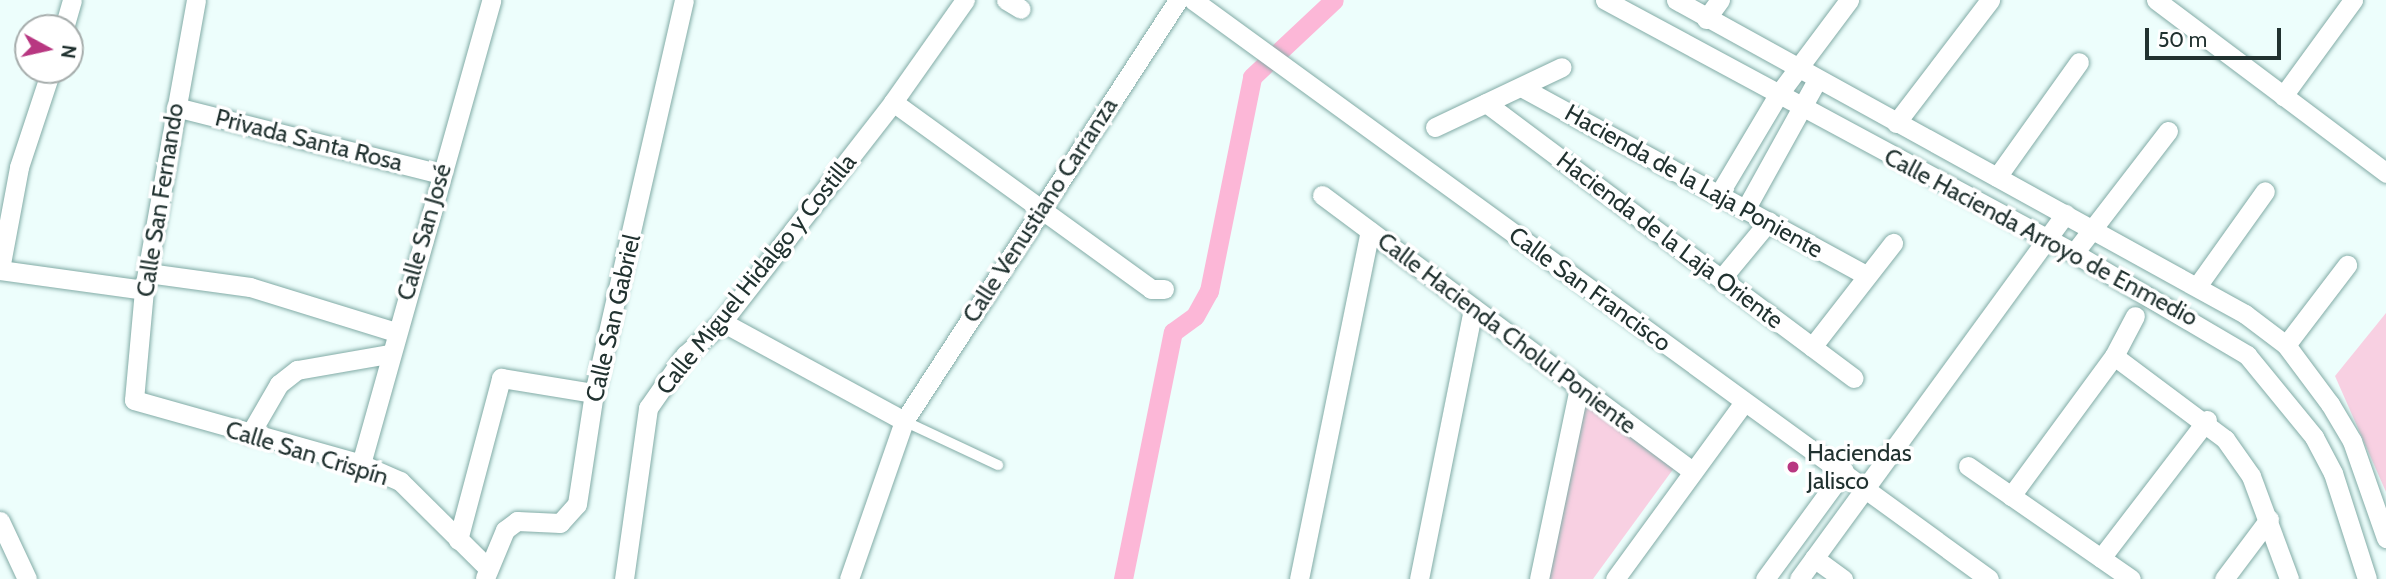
<!DOCTYPE html>
<html>
<head>
<meta charset="utf-8">
<style>
  body { margin:0 }
  #map { position:relative; width:2386px; height:579px; overflow:hidden; background:#edfefc; font-family:Cabin,sans-serif }
  div>[style] { position:absolute }
  [style*='--x'] { left:calc(var(--x)*1px); top:calc(var(--y)*1px); width:calc(var(--w)*1px); rotate:calc(var(--a)*1deg) }
  .green>* { inset:0; background:#f8d0e2 }
  .canal>* { height:19px; margin:-9.5px; padding:0 9.5px; transform-origin:9.5px; border-radius:9.5px; background:#fcb7d7 }
  .roads { filter:drop-shadow(0 0 2px #82aba6) drop-shadow(0 0 2px #82aba6) }
  .service>* { height:10px; margin:-5px; padding:0 5px; transform-origin:5px; border-radius:5px; background:#fff }
  .minor>* { height:19px; margin:-9.5px; padding:0 9.5px; transform-origin:9.5px; border-radius:9.5px; background:#fff }
  .dots>* { width:19px; height:19px; translate:-50% -50%; box-sizing:border-box; border:4px solid #fff; border-radius:50% }
  span { translate:-50% -50%; white-space:nowrap; text-align:center; line-height:1.15; -webkit-text-stroke:7px #fff; paint-order:stroke }
  .street-label { font-size:24px; color:#213230 }
  .poi-label { font-size:24px; color:#213230 }
  .left { translate:0 -50%; text-align:left }
  .north { position:absolute; left:14px; top:14px; width:70px; height:70px; box-sizing:border-box; background:#fff; border:2px solid #a6adac; border-radius:50%; rotate:98deg; font-size:19px; font-weight:700; line-height:28px; text-align:center; color:#213230 }
  .north::after { content:''; display:block; margin:auto; width:24px; height:32px; background:#b83781; clip-path:polygon(50% 0,100% 100%,50% 72%,0 100%) }
  .scale { position:absolute; left:2145px; top:28px; width:136px; height:32px; box-sizing:border-box; border:4px solid #213230; border-top:0; padding-left:9px; font-size:21px; line-height:24px; white-space:nowrap; color:#213230; -webkit-text-stroke:5px #fff; paint-order:stroke }
</style>
</head>
<body>
<div id="map">
  <div class="green">
    <i style="clip-path:polygon(2386px 313px,2386px 492px,2335px 376px)"></i>
    <i style="clip-path:polygon(1584px 406px,1596px 408px,1674px 468px,1593px 579px,1547px 579px)"></i>
  </div>
  <div class="canal">
    <i style="--x:1123;--y:579;--w:252;--a:-78.6"></i>
    <i style="--x:1173;--y:332;--w:27;--a:-36"></i>
    <i style="--x:1195;--y:316;--w:29;--a:-61"></i>
    <i style="--x:1209;--y:291;--w:218;--a:-78.6"></i>
    <i style="--x:1252;--y:77;--w:112;--a:-43.2"></i>
  </div>
  <div class="roads">
    <div class="service">
      <i style="--x:904;--y:421;--w:104;--a:25.1"></i>
    </div>
    <div class="minor">
      <i style="--x:196;--y:0;--w:295;--a:100.2"></i>
      <i style="--x:144;--y:290;--w:110;--a:95.2"></i>
      <i style="--x:134;--y:400;--w:236;--a:15.7"></i>
      <i style="--x:361;--y:464;--w:43;--a:23.6"></i>
      <i style="--x:400;--y:481;--w:124;--a:44.7"></i>
      <i style="--x:1006;--y:0;--w:17;--a:31"></i>
      <i style="--x:1193;--y:0;--w:984;--a:36.03"></i>
      <i style="--x:1605;--y:0;--w:533;--a:28.34"></i>
      <i style="--x:2074;--y:253;--w:201;--a:30.5"></i>
      <i style="--x:2247;--y:355;--w:106;--a:50.7"></i>
      <i style="--x:2314;--y:437;--w:41;--a:62.2"></i>
      <i style="--x:2333;--y:473;--w:111;--a:72.2"></i>
      <i style="--x:1676;--y:0;--w:650;--a:28.89"></i>
      <i style="--x:2245;--y:314;--w:51;--a:37.1"></i>
      <i style="--x:2286;--y:345;--w:74;--a:53.3"></i>
      <i style="--x:2330;--y:404;--w:43;--a:59.3"></i>
      <i style="--x:2352;--y:441;--w:103;--a:70.7"></i>
      <i style="--x:2156;--y:0;--w:288;--a:36.9"></i>
      <i style="--x:1706;--y:19;--w:24;--a:-54"></i>
      <i style="--x:64;--y:28;--w:29;--a:-74"></i>
      <i style="--x:1521;--y:87;--w:394;--a:28.6"></i>
      <i style="--x:2283;--y:96;--w:119;--a:-53.9"></i>
      <i style="--x:893;--y:102;--w:319;--a:35.9"></i>
      <i style="--x:1151;--y:289;--w:13;--a:0"></i>
      <i style="--x:1486;--y:103;--w:459;--a:36.8"></i>
      <i style="--x:176;--y:107;--w:273;--a:14.2"></i>
      <i style="--x:1896;--y:123;--w:155;--a:-52.6"></i>
      <i style="--x:1435;--y:127;--w:140;--a:-25.3"></i>
      <i style="--x:1997;--y:177;--w:141;--a:-54.5"></i>
      <i style="--x:1719;--y:194;--w:115;--a:-59.2"></i>
      <i style="--x:1778;--y:95;--w:119;--a:-53.2"></i>
      <i style="--x:1322;--y:195;--w:462;--a:36.7"></i>
      <i style="--x:1745;--y:210;--w:149;--a:-61"></i>
      <i style="--x:2074;--y:253;--w:154;--a:-52.4"></i>
      <i style="--x:0;--y:269;--w:104;--a:-79.4"></i>
      <i style="--x:19;--y:167;--w:102;--a:-71.7"></i>
      <i style="--x:0;--y:270;--w:145;--a:7.9"></i>
      <i style="--x:148;--y:273;--w:103;--a:7.8"></i>
      <i style="--x:250;--y:287;--w:152;--a:17.2"></i>
      <i style="--x:1721;--y:279;--w:75;--a:-50.4"></i>
      <i style="--x:2198;--y:285;--w:115;--a:-54.5"></i>
      <i style="--x:722;--y:322;--w:207;--a:28.5"></i>
      <i style="--x:2286;--y:345;--w:101;--a:-52.7"></i>
      <i style="--x:1812;--y:347;--w:132;--a:-52.1"></i>
      <i style="--x:2114;--y:356;--w:139;--a:36.8"></i>
      <i style="--x:2225;--y:439;--w:45;--a:54.9"></i>
      <i style="--x:2251;--y:476;--w:110;--a:69.7"></i>
      <i style="--x:250;--y:434;--w:58;--a:-59.9"></i>
      <i style="--x:279;--y:384;--w:23;--a:-38"></i>
      <i style="--x:297;--y:370;--w:93;--a:-9.9"></i>
      <i style="--x:361;--y:464;--w:482;--a:-74.3"></i>
      <i style="--x:1968;--y:466;--w:198;--a:34.7"></i>
      <i style="--x:2011;--y:496;--w:174;--a:-53.7"></i>
      <i style="--x:2114;--y:356;--w:45;--a:-62.3"></i>
      <i style="--x:0;--y:521;--w:64;--a:65"></i>
      <i style="--x:458;--y:540;--w:168;--a:-75.1"></i>
      <i style="--x:501;--y:378;--w:94;--a:9.2"></i>
      <i style="--x:1814;--y:558;--w:36;--a:36"></i>
      <i style="--x:2101;--y:558;--w:174;--a:-52.5"></i>
      <i style="--x:485;--y:578;--w:52;--a:-67.4"></i>
      <i style="--x:505;--y:530;--w:15;--a:-37"></i>
      <i style="--x:517;--y:521;--w:43;--a:2.7"></i>
      <i style="--x:560;--y:523;--w:25;--a:-48"></i>
      <i style="--x:577;--y:504;--w:112;--a:-81.3"></i>
      <i style="--x:594;--y:393;--w:403;--a:-77.1"></i>
      <i style="--x:624;--y:579;--w:173;--a:-82"></i>
      <i style="--x:648;--y:408;--w:65;--a:-55.1"></i>
      <i style="--x:685;--y:355;--w:50;--a:-41.7"></i>
      <i style="--x:722;--y:322;--w:279;--a:-52.1"></i>
      <i style="--x:893;--y:102;--w:125;--a:-54.8"></i>
      <i style="--x:849;--y:579;--w:167;--a:-70.8"></i>
      <i style="--x:904;--y:421;--w:502;--a:-56.94"></i>
      <i style="--x:1299;--y:579;--w:355;--a:-78.5"></i>
      <i style="--x:1419;--y:579;--w:276;--a:-78.7"></i>
      <i style="--x:1539;--y:579;--w:196;--a:-78.2"></i>
      <i style="--x:1615;--y:579;--w:219;--a:-53.9"></i>
      <i style="--x:1765;--y:579;--w:134;--a:-53.8"></i>
      <i style="--x:1799;--y:579;--w:452;--a:-53.9"></i>
      <i style="--x:2224;--y:579;--w:75;--a:-53.1"></i>
    </div>
  </div>
  <div class="dots">
    <i style="left:1793px;top:467px;background:#b83781"></i>
  </div>
  <div class="street-label">
    <span style="left:309px;top:140px;rotate:14deg">Privada Santa Rosa</span>
    <span style="left:1694px;top:181px;rotate:29deg">Hacienda de la Laja Poniente</span>
    <span style="left:160px;top:200px;rotate:-81deg">Calle San Fernando</span>
    <span style="left:1040px;top:210px;rotate:-57deg">Calle Venustiano Carranza</span>
    <span style="left:424px;top:232px;rotate:-74deg">Calle San José</span>
    <span style="left:2041px;top:237px;rotate:28deg">Calle Hacienda Arroyo de Enmedio</span>
    <span style="left:1670px;top:240px;rotate:37deg">Hacienda de la Laja Oriente</span>
    <span style="left:756px;top:274px;rotate:-51deg">Calle Miguel Hidalgo y Costilla</span>
    <span style="left:1590px;top:289px;rotate:36deg">Calle San Francisco</span>
    <span style="left:613px;top:318px;rotate:-77deg">Calle San Gabriel</span>
    <span style="left:1507px;top:333px;rotate:37deg">Calle Hacienda Cholul Poniente</span>
    <span style="left:307px;top:453px;rotate:17deg">Calle San Crispín</span>
  </div>
  <div class="poi-label">
    <span class="left" style="left:1807px;top:467px">Haciendas<br>Jalisco</span>
  </div>
  <div class="north">N</div>
  <div class="scale">50 m</div>
</div>
</body>
</html>
